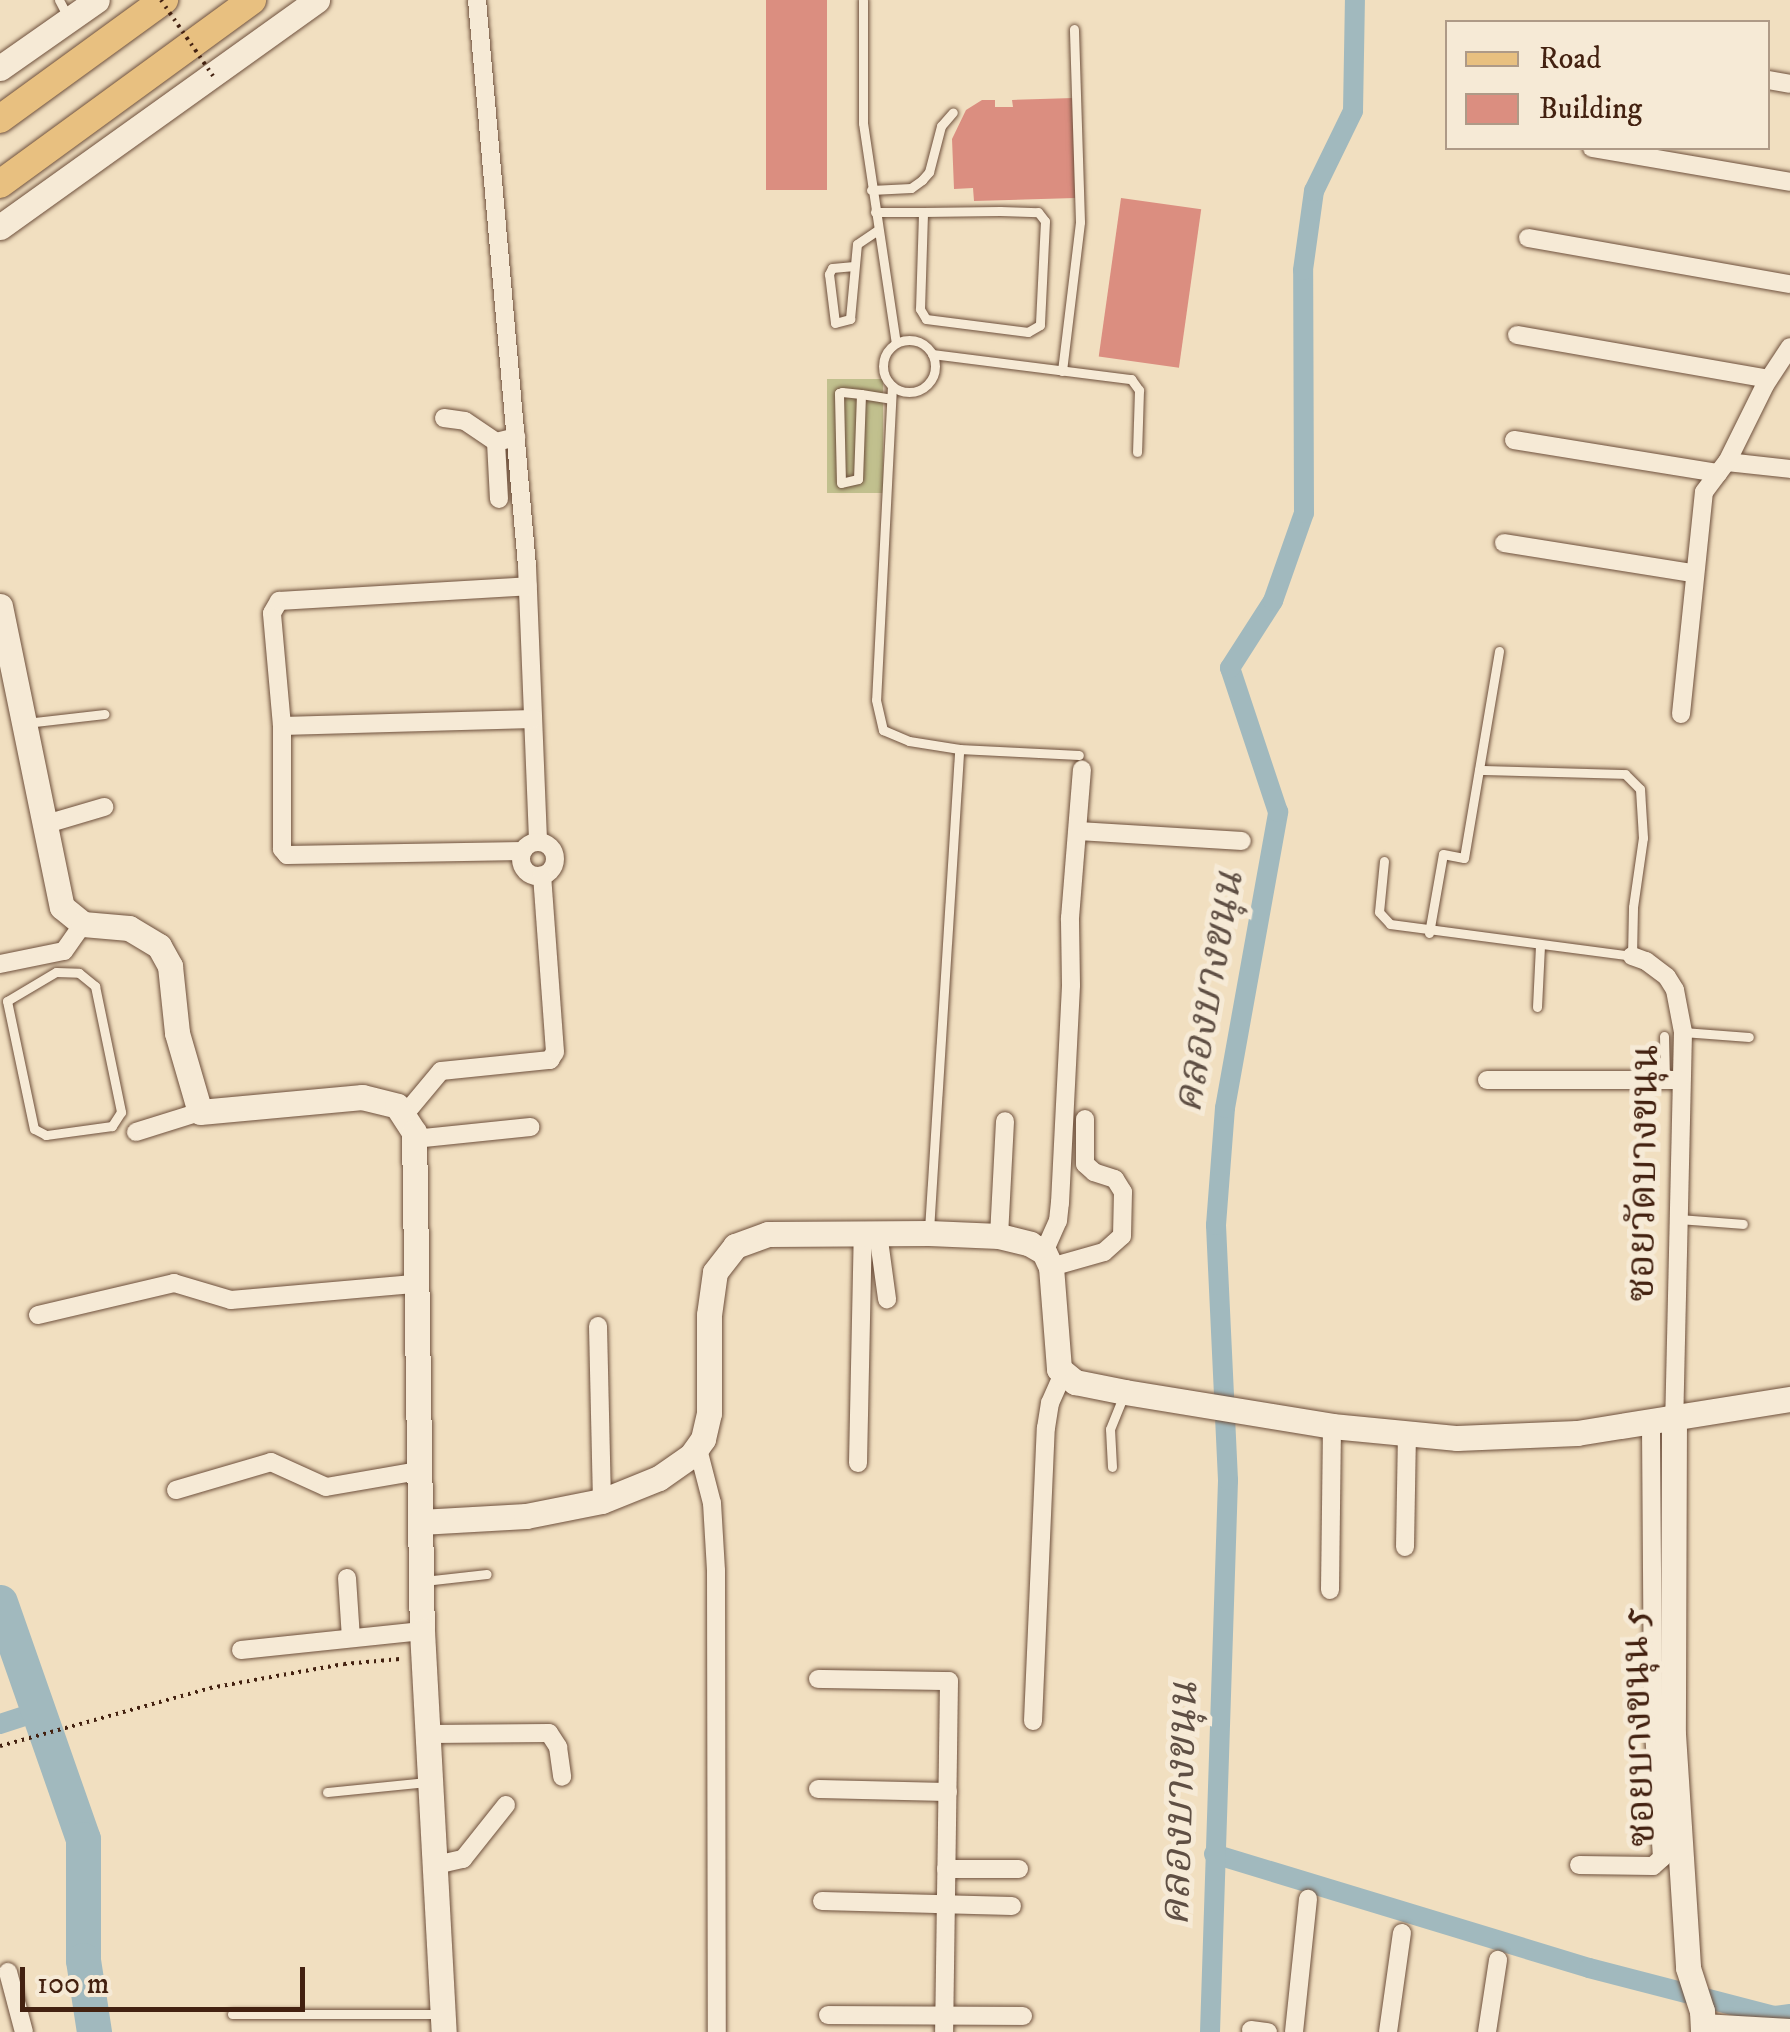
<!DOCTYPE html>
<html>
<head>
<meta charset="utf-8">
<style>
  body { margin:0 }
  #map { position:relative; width:1790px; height:2032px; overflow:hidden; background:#f1dfc0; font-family:"IM FELL DW Pica","Noto Serif Thai",serif }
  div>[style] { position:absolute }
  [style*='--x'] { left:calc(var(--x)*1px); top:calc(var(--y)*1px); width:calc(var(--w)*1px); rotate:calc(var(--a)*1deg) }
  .green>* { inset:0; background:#c1c08e; transform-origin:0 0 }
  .canal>* { height:20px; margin:-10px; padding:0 10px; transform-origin:10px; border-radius:10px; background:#a1b9be }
  .river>* { height:35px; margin:-17.5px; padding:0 17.5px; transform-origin:17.5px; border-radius:17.5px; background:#a1b9be }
  .building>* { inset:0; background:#db8e80; transform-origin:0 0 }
  .path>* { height:4px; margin-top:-2px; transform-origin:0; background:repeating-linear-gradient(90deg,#432110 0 2.5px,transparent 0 7.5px) }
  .roads { filter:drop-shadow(0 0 2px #6e503c) drop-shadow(0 0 2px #6e503c) }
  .lane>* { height:9px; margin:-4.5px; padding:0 4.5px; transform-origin:4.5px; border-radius:4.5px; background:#f6ead6 }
  .lane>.ring { margin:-4.5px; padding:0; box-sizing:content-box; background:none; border:9px solid #f6ead6; border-radius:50% }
  .street>* { height:18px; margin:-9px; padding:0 9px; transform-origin:9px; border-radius:9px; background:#f6ead6 }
  .street>.ring { margin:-9px; padding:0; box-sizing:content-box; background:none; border:18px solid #f6ead6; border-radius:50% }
  .secondary>* { height:25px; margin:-12.5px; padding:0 12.5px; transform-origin:12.5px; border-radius:12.5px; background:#f6ead6 }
  .primary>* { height:28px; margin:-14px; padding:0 14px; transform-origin:14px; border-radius:14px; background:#e8c080 }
  .path-bridge>* { height:4px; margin-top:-2px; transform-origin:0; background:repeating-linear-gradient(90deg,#432110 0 2.5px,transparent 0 7.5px) }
  span { translate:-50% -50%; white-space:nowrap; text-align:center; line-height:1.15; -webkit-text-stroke:10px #f6ead6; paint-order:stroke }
  .street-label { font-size:40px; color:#432110 }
  .water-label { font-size:42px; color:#5f4f44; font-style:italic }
  .legend { position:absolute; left:1445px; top:20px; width:325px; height:130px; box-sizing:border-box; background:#f6ead6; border:2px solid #ae9a87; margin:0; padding:12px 18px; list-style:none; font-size:30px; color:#432110 }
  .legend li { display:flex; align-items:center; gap:20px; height:50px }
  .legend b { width:50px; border:2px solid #ae9a87 }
  .scale { position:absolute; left:20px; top:1967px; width:285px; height:45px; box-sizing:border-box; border:5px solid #432110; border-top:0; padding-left:12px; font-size:30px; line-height:35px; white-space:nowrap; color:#432110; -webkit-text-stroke:8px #f6ead6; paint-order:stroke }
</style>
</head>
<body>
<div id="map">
  <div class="green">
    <i style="left:883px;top:379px;width:114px;height:56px;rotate:90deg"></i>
  </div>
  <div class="canal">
    <i style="--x:0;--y:1724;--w:42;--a:-18"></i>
    <i style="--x:1214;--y:1854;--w:392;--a:16.9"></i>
    <i style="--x:1589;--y:1968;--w:191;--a:14.5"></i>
    <i style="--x:1774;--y:2016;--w:16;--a:-7"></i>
    <i style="--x:1210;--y:2032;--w:552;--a:-88.13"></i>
    <i style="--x:1228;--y:1480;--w:255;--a:-92.7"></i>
    <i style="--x:1216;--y:1225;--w:117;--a:-85.6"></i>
    <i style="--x:1225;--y:1108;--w:301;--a:-79.8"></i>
    <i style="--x:1278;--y:812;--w:152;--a:-108.4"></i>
    <i style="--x:1230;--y:668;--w:80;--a:-57.3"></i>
    <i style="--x:1273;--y:601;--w:93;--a:-70.6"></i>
    <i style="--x:1304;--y:513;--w:243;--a:-90.2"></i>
    <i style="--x:1303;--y:270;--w:80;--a:-82.1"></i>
    <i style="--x:1314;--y:191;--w:89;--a:-64"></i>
    <i style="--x:1353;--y:111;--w:111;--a:-89"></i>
  </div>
  <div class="river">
    <i style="--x:0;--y:1602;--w:251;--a:70.7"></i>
    <i style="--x:83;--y:1839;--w:121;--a:90"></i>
    <i style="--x:83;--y:1960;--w:73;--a:81.3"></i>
  </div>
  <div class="building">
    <i style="left:766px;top:0;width:61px;height:190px"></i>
    <i style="clip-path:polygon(1073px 98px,1075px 198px,974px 201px,973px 188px,954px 189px,952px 139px,966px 110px,982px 100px,995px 100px,995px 107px,1013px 107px,1012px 100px)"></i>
    <i style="left:1121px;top:198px;width:81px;height:160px;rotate:8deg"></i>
  </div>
  <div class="path">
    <i style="--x:0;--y:1746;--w:218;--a:-15.4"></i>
    <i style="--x:210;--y:1688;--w:136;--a:-10.2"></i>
    <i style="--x:344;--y:1664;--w:56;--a:-5.1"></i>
  </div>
  <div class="roads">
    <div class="lane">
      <i style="--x:59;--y:0;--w:19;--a:62"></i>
      <i style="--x:863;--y:0;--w:123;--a:90"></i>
      <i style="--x:863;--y:123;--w:222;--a:81.5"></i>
      <i style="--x:871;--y:190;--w:40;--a:-2.9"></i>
      <i style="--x:911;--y:188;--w:14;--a:-36"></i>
      <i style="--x:922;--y:180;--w:11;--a:-49"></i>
      <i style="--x:929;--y:172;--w:48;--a:-75.4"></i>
      <i style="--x:941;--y:126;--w:18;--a:-49"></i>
      <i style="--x:875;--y:212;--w:48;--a:0"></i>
      <i style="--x:923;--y:212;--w:77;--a:-0.7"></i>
      <i style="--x:1000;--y:211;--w:38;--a:2"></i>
      <i style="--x:1038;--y:212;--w:11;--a:52"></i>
      <i style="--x:1045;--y:221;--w:104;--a:92.8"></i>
      <i style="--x:1040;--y:325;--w:14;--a:150"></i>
      <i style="--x:1028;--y:332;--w:103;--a:-172.7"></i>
      <i style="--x:926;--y:319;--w:12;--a:-121"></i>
      <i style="--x:920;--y:309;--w:97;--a:-88.2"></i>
      <i style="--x:854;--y:266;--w:22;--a:175"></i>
      <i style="--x:832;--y:268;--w:7;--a:117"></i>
      <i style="--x:829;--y:274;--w:49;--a:83"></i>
      <i style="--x:835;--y:323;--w:16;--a:-15"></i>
      <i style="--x:850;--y:319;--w:75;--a:-84.7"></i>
      <i style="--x:857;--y:244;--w:25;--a:-34"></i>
      <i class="ring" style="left:883px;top:340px;width:43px;height:43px"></i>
      <i style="--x:932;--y:354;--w:201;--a:7.2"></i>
      <i style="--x:1131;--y:379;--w:14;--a:54"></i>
      <i style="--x:1139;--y:390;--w:62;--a:91.8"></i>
      <i style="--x:1062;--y:371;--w:150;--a:-83.1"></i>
      <i style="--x:1080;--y:222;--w:193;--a:-91.8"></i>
      <i style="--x:892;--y:386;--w:314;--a:92.9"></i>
      <i style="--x:876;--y:700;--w:31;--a:77"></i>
      <i style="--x:883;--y:730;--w:28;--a:23"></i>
      <i style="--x:909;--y:741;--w:51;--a:9.1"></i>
      <i style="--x:959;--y:749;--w:120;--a:2.9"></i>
      <i style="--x:861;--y:394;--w:85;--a:92"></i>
      <i style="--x:858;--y:479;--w:17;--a:167"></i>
      <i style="--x:841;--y:483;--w:90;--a:-91.3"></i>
      <i style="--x:839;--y:393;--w:3;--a:-18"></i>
      <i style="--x:842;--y:392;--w:19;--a:6"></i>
      <i style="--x:861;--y:394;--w:30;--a:9"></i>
      <i style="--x:26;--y:723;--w:79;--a:-6.6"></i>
      <i style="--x:1384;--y:861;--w:51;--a:95.6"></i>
      <i style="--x:1379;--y:912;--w:16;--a:47"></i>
      <i style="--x:1390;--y:924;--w:244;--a:7.5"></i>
      <i style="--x:1632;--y:956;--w:49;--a:-88.8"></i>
      <i style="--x:1633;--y:907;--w:70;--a:-81.8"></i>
      <i style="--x:1643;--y:838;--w:49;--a:-93.5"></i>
      <i style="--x:1640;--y:789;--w:21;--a:-135"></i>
      <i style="--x:1625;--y:774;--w:146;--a:-178.4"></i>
      <i style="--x:1429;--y:933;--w:80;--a:-80"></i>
      <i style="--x:1443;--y:854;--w:21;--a:11"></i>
      <i style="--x:1464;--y:858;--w:210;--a:-80.4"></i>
      <i style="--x:56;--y:972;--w:23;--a:2"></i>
      <i style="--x:79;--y:973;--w:21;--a:39"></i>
      <i style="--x:95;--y:986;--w:129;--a:78.3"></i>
      <i style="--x:121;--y:1112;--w:17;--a:123"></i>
      <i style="--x:112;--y:1126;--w:67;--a:172.2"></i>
      <i style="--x:46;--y:1135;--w:13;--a:-153"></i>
      <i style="--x:34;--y:1129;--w:131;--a:-101.9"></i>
      <i style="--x:7;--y:1001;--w:57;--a:-30.6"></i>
      <i style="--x:1537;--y:1007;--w:62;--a:-87.2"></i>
      <i style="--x:1683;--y:1032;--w:66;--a:4.3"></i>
      <i style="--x:1664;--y:1036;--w:43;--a:88.7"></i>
      <i style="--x:1680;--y:1219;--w:63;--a:4.5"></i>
      <i style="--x:929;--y:1230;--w:482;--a:-86.4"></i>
      <i style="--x:1112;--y:1467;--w:38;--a:-93"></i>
      <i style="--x:1110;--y:1429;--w:37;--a:-68"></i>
      <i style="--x:424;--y:1581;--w:63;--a:-6.3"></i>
      <i style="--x:327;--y:1792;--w:101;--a:-5.7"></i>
      <i style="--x:232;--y:2014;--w:208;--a:0"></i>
    </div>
    <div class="street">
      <i style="--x:477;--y:0;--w:568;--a:84.95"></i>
      <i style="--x:527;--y:566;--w:276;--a:87.7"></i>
      <i style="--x:1768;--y:80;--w:22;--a:10"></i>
      <i style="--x:1592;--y:148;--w:201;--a:9.7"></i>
      <i style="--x:1528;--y:238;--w:266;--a:10"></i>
      <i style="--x:1517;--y:335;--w:255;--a:9.9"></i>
      <i style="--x:444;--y:418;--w:21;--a:8"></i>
      <i style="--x:465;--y:421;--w:37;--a:34"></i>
      <i style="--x:496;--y:442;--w:21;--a:-14"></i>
      <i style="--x:1514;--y:440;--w:207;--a:9.2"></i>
      <i style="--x:496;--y:442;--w:57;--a:87"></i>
      <i style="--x:1727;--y:462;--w:63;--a:6.3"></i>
      <i style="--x:1504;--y:543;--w:190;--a:9.1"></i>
      <i style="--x:1681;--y:714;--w:223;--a:-84.1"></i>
      <i style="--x:1704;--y:492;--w:38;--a:-53"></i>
      <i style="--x:1727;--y:462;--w:86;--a:-63.7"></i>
      <i style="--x:1765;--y:385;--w:45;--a:-56.7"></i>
      <i style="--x:282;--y:726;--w:251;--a:-1.6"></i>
      <i style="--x:43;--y:825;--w:64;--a:-16.4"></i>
      <i style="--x:1079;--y:831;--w:163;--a:3.5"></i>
      <i class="ring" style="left:521px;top:842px;width:16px;height:16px"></i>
      <i style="--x:523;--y:851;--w:236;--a:179"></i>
      <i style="--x:287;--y:855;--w:8;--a:-130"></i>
      <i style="--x:282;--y:849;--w:123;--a:-90"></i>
      <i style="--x:282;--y:726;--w:113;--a:-95.1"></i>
      <i style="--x:272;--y:613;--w:14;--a:-60"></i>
      <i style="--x:279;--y:601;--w:249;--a:-3.4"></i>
      <i style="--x:1632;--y:956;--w:15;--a:20"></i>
      <i style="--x:1646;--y:961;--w:26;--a:37"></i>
      <i style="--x:1667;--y:977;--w:15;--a:58"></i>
      <i style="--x:1675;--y:990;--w:43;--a:79.2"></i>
      <i style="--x:1683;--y:1032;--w:383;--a:91.3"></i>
      <i style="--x:0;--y:964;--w:65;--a:-11.5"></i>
      <i style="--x:64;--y:951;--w:33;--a:-55"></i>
      <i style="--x:1487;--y:1080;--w:192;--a:0"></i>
      <i style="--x:405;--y:1114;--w:56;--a:-50.1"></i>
      <i style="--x:441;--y:1071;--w:110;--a:-5.8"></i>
      <i style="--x:550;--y:1060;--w:9;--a:-58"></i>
      <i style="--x:555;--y:1052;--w:177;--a:-94.2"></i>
      <i style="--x:136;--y:1132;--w:67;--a:-17.4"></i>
      <i style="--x:414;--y:1139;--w:117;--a:-5.9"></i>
      <i style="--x:878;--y:1233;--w:67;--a:82.2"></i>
      <i style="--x:999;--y:1236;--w:115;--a:-87"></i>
      <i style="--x:1044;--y:1252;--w:34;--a:-66"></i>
      <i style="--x:1058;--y:1221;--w:18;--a:-84"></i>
      <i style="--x:1060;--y:1203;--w:218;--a:-87.1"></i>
      <i style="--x:1071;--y:985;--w:67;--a:-90.9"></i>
      <i style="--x:1070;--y:918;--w:149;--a:-85.4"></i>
      <i style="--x:1051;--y:1267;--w:55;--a:-15.8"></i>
      <i style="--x:1104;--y:1252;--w:24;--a:-42"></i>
      <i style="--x:1122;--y:1236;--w:44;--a:-88.7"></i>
      <i style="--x:1123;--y:1192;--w:15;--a:-122"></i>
      <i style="--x:1115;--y:1179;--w:22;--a:-162"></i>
      <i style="--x:1094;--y:1172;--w:12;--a:-138"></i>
      <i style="--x:1085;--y:1164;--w:45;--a:-90"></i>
      <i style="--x:38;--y:1315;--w:140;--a:-13.2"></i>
      <i style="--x:174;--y:1283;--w:59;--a:16.6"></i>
      <i style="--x:231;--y:1300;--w:183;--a:-5"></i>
      <i style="--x:598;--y:1326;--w:175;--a:88.7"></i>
      <i style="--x:698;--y:1449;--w:56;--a:75.5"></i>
      <i style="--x:712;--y:1503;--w:68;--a:86.6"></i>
      <i style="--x:716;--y:1571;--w:461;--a:89.9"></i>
      <i style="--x:858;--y:1463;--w:231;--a:-88.8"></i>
      <i style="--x:176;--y:1490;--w:99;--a:-16.4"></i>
      <i style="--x:271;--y:1462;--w:60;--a:24.4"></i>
      <i style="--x:326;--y:1487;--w:93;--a:-9.9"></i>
      <i style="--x:1405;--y:1547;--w:112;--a:-89"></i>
      <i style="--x:347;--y:1578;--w:60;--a:86.2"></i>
      <i style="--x:1330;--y:1590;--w:164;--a:-89.3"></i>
      <i style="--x:241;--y:1650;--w:182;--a:-6"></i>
      <i style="--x:818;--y:1679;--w:131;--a:0.9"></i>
      <i style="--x:949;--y:1681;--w:351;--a:90.8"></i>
      <i style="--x:1033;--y:1721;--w:293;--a:-87.5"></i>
      <i style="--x:1046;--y:1428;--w:25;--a:-81"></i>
      <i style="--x:1050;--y:1403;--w:32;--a:-66"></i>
      <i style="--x:430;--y:1734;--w:119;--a:-0.5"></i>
      <i style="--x:549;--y:1733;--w:17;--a:57"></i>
      <i style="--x:558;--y:1747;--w:30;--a:82"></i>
      <i style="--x:818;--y:1789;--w:130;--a:1.3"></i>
      <i style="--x:436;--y:1865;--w:28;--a:-13"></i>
      <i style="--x:463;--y:1859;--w:69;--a:-51.5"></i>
      <i style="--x:1579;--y:1865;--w:74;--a:0.8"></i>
      <i style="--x:1653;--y:1866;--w:12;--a:-42"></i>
      <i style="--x:1662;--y:1858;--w:145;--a:-93.6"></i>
      <i style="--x:1653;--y:1713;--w:292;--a:-90.4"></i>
      <i style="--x:946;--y:1869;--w:73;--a:0"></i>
      <i style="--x:822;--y:1901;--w:190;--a:1.5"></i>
      <i style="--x:8;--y:1972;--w:62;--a:75.1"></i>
      <i style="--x:828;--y:2015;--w:195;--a:0.3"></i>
      <i style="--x:1703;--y:2023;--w:87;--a:3.3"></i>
      <i style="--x:1251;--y:2030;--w:17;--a:7"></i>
      <i style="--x:1294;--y:2032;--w:134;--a:-84"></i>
      <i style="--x:1388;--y:2032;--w:100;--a:-82"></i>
      <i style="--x:1487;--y:2032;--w:73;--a:-81.3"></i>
    </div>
    <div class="secondary">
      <i style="--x:0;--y:68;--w:118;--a:-35"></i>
      <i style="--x:0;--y:227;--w:390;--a:-35.6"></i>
      <i style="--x:0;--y:606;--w:307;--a:78.4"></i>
      <i style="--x:62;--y:907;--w:27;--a:39"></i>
      <i style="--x:83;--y:924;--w:46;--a:5"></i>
      <i style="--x:129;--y:928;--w:35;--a:31"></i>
      <i style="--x:159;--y:946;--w:23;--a:61"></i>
      <i style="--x:170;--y:966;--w:67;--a:84"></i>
      <i style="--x:177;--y:1033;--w:82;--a:73.8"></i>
      <i style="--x:200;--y:1112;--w:163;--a:-5.3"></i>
      <i style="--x:362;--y:1097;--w:36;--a:14"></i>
      <i style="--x:397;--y:1106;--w:31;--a:57"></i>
      <i style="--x:414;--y:1132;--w:499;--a:89.1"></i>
      <i style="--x:422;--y:1631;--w:402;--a:86.9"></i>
      <i style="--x:1674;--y:1415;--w:319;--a:90.2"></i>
      <i style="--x:1673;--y:1734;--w:234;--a:86.3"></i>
      <i style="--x:1688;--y:1968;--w:45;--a:72"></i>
      <i style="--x:1702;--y:2011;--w:21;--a:87"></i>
      <i style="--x:420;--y:1522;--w:106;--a:-3.2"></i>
      <i style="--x:526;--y:1516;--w:77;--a:-11.2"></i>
      <i style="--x:602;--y:1501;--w:61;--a:-22"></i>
      <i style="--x:659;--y:1478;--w:39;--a:-35"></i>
      <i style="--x:691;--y:1456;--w:21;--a:-55"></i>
      <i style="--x:703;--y:1439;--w:27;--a:-77"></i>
      <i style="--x:709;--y:1413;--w:98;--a:-90"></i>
      <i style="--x:709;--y:1315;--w:43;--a:-82.1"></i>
      <i style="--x:715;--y:1272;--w:33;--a:-52"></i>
      <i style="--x:735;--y:1246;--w:35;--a:-20"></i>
      <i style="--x:768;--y:1234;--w:161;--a:-0.4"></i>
      <i style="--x:929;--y:1233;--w:70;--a:2.5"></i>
      <i style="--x:999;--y:1236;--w:32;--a:14"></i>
      <i style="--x:1030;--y:1244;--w:16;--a:30"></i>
      <i style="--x:1044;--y:1252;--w:17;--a:65"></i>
      <i style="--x:1051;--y:1267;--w:102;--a:85.5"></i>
      <i style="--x:1059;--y:1369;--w:21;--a:39"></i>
      <i style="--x:1075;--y:1382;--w:51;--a:11.3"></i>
      <i style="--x:1125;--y:1392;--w:210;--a:9.3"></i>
      <i style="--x:1332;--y:1426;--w:126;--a:5.5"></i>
      <i style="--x:1457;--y:1438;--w:120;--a:-2.4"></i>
      <i style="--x:1577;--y:1433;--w:216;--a:-9.1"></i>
    </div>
    <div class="primary">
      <i style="--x:0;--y:119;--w:203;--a:-36"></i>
      <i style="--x:0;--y:184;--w:312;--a:-36.1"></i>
    </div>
  </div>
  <div class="path-bridge">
    <i style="--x:161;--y:0;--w:92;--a:55.6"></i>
  </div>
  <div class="street-label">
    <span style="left:1644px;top:1173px;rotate:-89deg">ซอยวัดบางขนุน</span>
    <span style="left:1639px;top:1727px;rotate:-92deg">ซอยบางขนุน 5</span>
  </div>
  <div class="water-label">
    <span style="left:1209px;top:992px;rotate:-80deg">คลองบางขนุน</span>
    <span style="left:1180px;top:1804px;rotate:-88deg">คลองบางขนุน</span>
  </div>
  <ul class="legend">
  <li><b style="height:12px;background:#e8c080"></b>Road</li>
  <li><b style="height:28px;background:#db8e80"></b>Building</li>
  </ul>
  <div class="scale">100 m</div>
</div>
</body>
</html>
